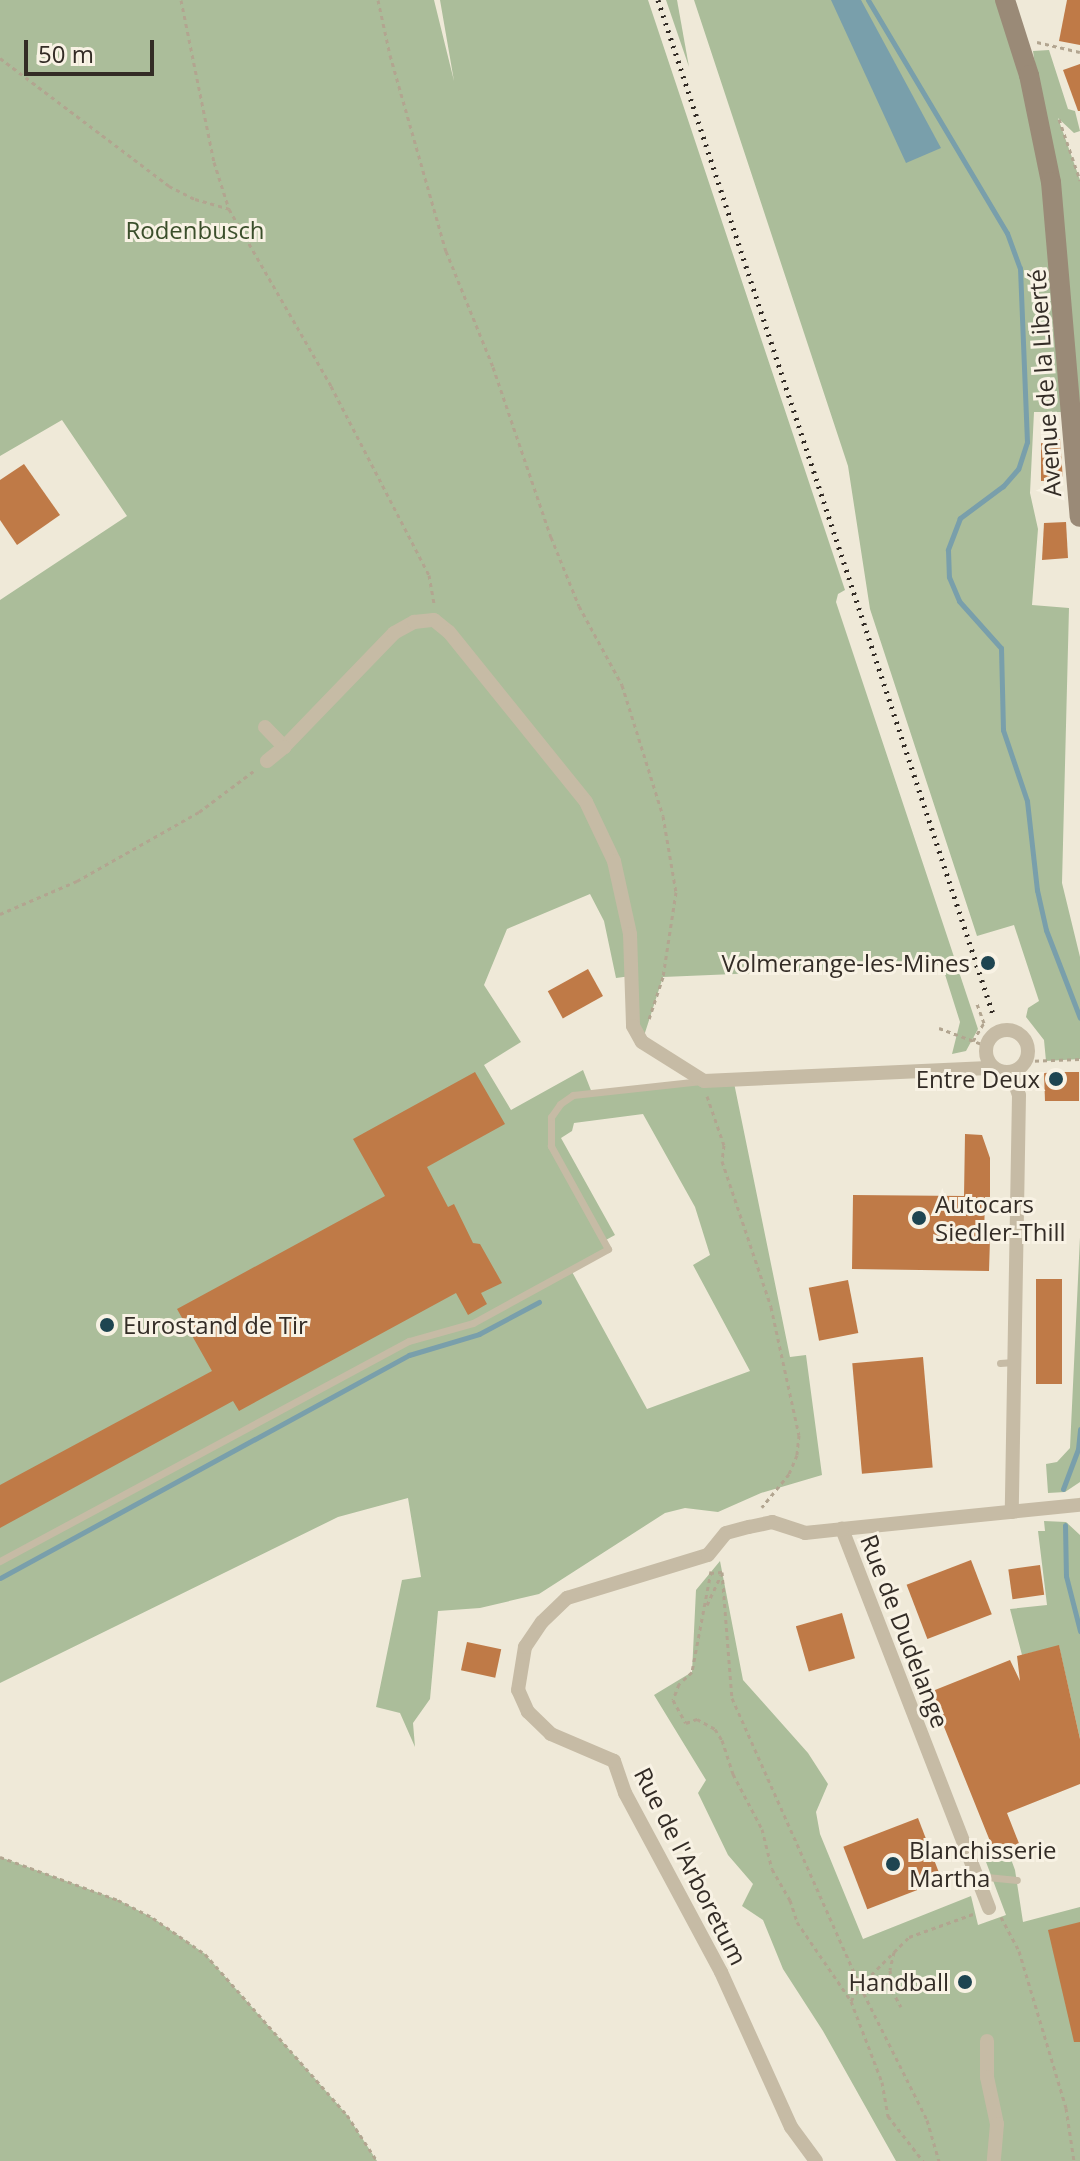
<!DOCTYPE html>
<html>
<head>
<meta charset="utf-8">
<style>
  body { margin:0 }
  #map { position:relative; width:1080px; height:2161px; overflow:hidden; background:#efe9d8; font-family:"Open Sans",sans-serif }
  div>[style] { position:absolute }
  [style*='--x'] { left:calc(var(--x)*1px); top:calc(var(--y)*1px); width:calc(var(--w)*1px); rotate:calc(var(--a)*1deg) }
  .green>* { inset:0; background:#abbd9a }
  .water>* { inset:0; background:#799fab }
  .stream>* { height:5px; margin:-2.5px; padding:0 2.5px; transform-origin:2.5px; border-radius:2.5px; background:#799fab }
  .building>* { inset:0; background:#bf7a47; transform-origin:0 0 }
  .path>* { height:3px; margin-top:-1.5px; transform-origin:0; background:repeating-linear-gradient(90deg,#b2a590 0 4px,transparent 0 8px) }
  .lane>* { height:7px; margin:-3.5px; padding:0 3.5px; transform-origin:3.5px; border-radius:3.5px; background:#c6bba5 }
  .street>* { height:14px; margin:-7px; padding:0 7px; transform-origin:7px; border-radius:7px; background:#c6bba5 }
  .street>.ring { margin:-7px; padding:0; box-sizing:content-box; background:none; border:14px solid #c6bba5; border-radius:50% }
  .secondary>* { height:20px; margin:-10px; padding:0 10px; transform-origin:10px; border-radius:10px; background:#9a8a77 }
  .rail>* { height:5px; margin-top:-2.5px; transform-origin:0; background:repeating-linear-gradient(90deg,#332c26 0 2px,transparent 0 8px) }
  .dots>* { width:22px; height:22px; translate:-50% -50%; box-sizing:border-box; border:4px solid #f8f2e4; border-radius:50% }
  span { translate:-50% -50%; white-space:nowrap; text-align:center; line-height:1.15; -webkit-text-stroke:6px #f8f2e4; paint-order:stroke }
  .park-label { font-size:24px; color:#3b4f2b }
  .street-label { font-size:24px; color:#332c26 }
  .poi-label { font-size:24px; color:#332c26 }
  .right { translate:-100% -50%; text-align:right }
  .left { translate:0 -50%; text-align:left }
  .scale { position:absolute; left:24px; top:40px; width:130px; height:36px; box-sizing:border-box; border:4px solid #332c26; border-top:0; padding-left:10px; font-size:24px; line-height:28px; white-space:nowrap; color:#332c26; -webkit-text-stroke:6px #f8f2e4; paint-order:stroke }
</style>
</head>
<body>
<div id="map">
  <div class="green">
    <i style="clip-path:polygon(evenodd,0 0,434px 0,454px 81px,440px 0,648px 0,845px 590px,838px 594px,836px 602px,978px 1029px,966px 1051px,952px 1054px,960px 1022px,942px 965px,663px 977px,642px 1042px,631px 976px,616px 978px,604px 921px,590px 894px,507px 929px,484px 985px,521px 1042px,484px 1065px,511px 1110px,583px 1070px,592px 1093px,733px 1078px,790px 1357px,806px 1355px,822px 1475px,761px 1493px,718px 1512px,685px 1508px,665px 1513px,539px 1594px,480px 1608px,438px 1611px,430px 1699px,413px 1723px,415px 1747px,400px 1713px,376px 1707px,402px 1580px,421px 1577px,408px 1498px,338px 1517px,0 1683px,0 600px,127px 516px,62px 420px,0 456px,0 0,643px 1114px,695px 1207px,710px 1255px,693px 1265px,750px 1371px,647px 1409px,571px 1270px,608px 1249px,604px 1241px,615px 1235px,561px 1138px,572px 1131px,574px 1123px,643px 1114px)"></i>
    <i style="clip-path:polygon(666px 0,677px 0,689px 67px)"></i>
    <i style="clip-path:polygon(694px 0,1005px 0,1037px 79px,1033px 51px,1049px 50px,1068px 109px,1075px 111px,1080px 131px,1074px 133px,1058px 118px,1080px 180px,1080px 426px,1073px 412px,1034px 412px,1030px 493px,1038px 529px,1032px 605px,1069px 608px,1062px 883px,1080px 957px,1080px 1059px,1046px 1061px,1044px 1040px,1026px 1017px,1028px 1008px,1039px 1001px,1014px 925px,977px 936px,870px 609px,848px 466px)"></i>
    <i style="clip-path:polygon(1080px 1237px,1080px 1482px,1065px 1492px,1048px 1493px,1046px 1464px,1057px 1462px,1070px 1448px)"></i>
    <i style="clip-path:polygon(1044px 1521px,1066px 1522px,1080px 1535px,1080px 1739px,1059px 1646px,1022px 1655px,1010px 1609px,1047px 1605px,1038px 1531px,1045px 1531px)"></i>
    <i style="clip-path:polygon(720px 1561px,743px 1680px,808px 1753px,828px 1784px,816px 1812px,820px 1834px,863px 1939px,971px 1896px,978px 1925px,1006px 1915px,980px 1846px,990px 1842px,996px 1855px,1008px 1851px,1015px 1870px,1023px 1922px,1080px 1907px,1080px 2161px,896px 2161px,823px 2031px,783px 1969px,763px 1920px,742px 1906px,753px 1884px,728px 1855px,698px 1793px,706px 1780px,654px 1695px,692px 1672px,696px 1590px)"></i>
    <i style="clip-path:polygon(0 1857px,118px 1900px,153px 1918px,205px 1954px,347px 2115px,377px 2161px,0 2161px)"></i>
  </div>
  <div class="water">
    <i style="clip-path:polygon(831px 0,861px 0,941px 148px,906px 163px)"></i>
  </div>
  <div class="stream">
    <i style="--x:868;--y:0;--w:271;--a:59.2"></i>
    <i style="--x:1007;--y:233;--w:37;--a:70"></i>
    <i style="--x:1020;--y:268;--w:174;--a:87.7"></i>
    <i style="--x:1027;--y:442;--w:28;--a:108"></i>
    <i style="--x:1018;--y:469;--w:23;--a:131"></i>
    <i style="--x:1003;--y:486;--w:54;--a:143.3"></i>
    <i style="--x:960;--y:518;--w:34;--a:111"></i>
    <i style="--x:948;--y:550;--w:27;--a:88"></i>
    <i style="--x:949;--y:577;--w:26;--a:67"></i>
    <i style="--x:959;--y:601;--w:63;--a:48.2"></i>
    <i style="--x:1001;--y:648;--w:82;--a:88.6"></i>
    <i style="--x:1003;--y:730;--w:75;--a:71.3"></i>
    <i style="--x:1027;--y:801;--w:90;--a:83.6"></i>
    <i style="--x:1037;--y:890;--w:41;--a:77.3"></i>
    <i style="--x:1046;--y:930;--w:94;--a:68.9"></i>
    <i style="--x:1063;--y:1489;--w:43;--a:-69.4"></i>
    <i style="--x:1078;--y:1449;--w:20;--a:-84"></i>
    <i style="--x:1065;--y:1525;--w:51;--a:88.9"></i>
    <i style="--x:1066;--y:1576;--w:57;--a:75.7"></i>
    <i style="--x:0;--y:1578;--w:466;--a:-28.6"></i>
    <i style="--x:409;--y:1355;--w:73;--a:-16.7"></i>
    <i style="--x:479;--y:1334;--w:68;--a:-28.1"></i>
  </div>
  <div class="building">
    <i style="clip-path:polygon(1067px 0,1080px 0,1080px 45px,1059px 41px)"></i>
    <i style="clip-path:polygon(1080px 64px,1080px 111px,1078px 111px,1063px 70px)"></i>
    <i style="clip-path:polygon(1060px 439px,1063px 480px,1041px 481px,1041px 443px)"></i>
    <i style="clip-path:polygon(24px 464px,60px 515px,17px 545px,0 520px,0 480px)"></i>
    <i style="clip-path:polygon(1066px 522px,1068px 558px,1042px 560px,1044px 523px)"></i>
    <i style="left:588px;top:969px;width:31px;height:46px;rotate:61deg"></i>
    <i style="clip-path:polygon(475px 1072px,505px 1124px,427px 1167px,448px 1207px,454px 1204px,473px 1243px,480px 1244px,502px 1283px,481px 1293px,487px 1304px,468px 1315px,456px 1293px,239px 1411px,233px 1401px,0 1528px,0 1485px,212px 1371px,177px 1309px,385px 1196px,353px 1139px)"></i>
    <i style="clip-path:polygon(1064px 1072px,1079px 1072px,1079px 1101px,1045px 1101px,1044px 1073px)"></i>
    <i style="clip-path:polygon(965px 1134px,982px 1135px,990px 1158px,990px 1197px,985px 1197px,984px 1239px,990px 1239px,989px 1271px,852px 1269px,853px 1195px,964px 1196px)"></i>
    <i style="left:1036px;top:1279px;width:26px;height:105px"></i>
    <i style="left:848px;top:1280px;width:54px;height:40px;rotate:79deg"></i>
    <i style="left:923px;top:1357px;width:111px;height:71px;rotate:85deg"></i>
    <i style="left:971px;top:1560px;width:58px;height:69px;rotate:69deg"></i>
    <i style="left:1040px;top:1565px;width:30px;height:32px;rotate:82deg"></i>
    <i style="left:842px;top:1613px;width:47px;height:48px;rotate:74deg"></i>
    <i style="left:467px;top:1642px;width:35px;height:29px;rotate:12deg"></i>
    <i style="clip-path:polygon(1059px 1645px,1080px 1739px,1080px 1784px,1007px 1813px,1020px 1846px,996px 1856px,930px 1692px,1010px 1660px,1020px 1681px,1017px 1656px)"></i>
    <i style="left:918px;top:1818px;width:67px;height:80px;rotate:69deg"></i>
    <i style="clip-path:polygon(1080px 1922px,1080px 2042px,1074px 2042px,1048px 1930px)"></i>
  </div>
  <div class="path">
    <i style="--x:181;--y:0;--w:165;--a:78.5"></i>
    <i style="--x:214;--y:162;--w:49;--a:72.3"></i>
    <i style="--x:229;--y:209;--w:204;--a:60"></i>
    <i style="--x:331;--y:386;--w:213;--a:62.6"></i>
    <i style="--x:429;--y:575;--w:29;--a:80"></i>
    <i style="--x:378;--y:0;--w:56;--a:77.7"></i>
    <i style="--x:390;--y:55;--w:204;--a:74.1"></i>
    <i style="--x:446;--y:251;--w:125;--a:67.9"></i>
    <i style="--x:493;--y:367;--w:180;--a:71.2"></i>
    <i style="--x:551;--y:537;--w:74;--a:67.9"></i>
    <i style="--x:579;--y:606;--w:90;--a:61.4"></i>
    <i style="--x:622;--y:685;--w:137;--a:72.6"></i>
    <i style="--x:663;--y:816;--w:77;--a:80.3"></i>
    <i style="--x:676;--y:892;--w:86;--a:98.7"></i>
    <i style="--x:663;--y:977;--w:44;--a:108.4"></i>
    <i style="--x:1037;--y:42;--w:44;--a:13.1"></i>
    <i style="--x:0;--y:58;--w:212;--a:37.1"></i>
    <i style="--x:169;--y:186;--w:29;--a:27"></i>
    <i style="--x:195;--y:199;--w:35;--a:16"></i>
    <i style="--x:1059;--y:119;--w:65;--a:71"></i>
    <i style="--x:0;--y:914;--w:84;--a:-23.2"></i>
    <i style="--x:77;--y:881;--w:140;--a:-29.5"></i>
    <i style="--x:199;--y:812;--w:70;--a:-36.9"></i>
    <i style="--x:939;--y:1028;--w:51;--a:20.6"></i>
    <i style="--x:973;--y:1041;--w:21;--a:-59"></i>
    <i style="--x:984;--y:1023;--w:23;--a:-110"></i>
    <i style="--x:1027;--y:1061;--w:53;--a:-2.2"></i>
    <i style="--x:707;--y:1096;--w:52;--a:70.9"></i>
    <i style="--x:724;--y:1145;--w:16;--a:97"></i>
    <i style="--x:722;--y:1161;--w:154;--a:71.4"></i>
    <i style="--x:771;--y:1307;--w:131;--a:77.7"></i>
    <i style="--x:799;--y:1435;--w:20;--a:96"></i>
    <i style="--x:797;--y:1455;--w:21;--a:113"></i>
    <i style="--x:789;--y:1474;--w:43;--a:129.3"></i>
    <i style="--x:711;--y:1571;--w:103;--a:100.7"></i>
    <i style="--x:692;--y:1672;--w:18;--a:137"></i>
    <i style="--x:679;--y:1684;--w:17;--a:111"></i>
    <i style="--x:673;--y:1700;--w:26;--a:61"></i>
    <i style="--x:686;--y:1723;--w:12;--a:-20"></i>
    <i style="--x:697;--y:1719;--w:21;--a:29"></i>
    <i style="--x:715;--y:1729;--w:13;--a:58"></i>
    <i style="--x:722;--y:1740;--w:36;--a:72"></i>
    <i style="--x:733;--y:1774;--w:62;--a:62.2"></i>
    <i style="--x:762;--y:1829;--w:41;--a:76"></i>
    <i style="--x:772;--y:1869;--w:36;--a:60"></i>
    <i style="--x:790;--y:1900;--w:23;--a:72"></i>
    <i style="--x:797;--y:1922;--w:96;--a:55.6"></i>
    <i style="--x:851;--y:2001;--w:87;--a:69.1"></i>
    <i style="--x:882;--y:2082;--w:35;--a:80"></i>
    <i style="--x:888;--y:2116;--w:57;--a:52.1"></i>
    <i style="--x:710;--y:1573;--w:12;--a:-5"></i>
    <i style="--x:722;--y:1572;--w:126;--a:85.5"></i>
    <i style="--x:732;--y:1698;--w:315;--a:66"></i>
    <i style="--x:860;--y:1986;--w:150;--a:63.4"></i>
    <i style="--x:927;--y:2120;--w:43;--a:73.7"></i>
    <i style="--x:707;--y:1605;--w:33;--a:-65"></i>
    <i style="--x:0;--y:1857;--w:126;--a:20"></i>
    <i style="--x:118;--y:1900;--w:39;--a:27"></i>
    <i style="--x:153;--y:1918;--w:63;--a:34.7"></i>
    <i style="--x:205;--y:1954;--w:215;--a:48.6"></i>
    <i style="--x:347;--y:2115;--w:55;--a:56.9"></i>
    <i style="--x:1001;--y:1917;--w:38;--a:62"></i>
    <i style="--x:1019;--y:1951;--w:164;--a:73.3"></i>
    <i style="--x:1066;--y:2108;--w:54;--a:81.4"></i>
    <i style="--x:894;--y:1952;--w:18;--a:103"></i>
    <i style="--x:890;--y:1970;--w:20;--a:84"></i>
    <i style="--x:892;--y:1990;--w:19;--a:62"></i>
    <i style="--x:851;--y:2001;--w:17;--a:-59"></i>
    <i style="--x:860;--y:1986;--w:69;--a:-45"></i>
    <i style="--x:909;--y:1937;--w:68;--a:-19.8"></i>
  </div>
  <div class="lane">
    <i style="--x:1000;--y:1363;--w:14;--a:-4"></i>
    <i style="--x:0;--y:1561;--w:464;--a:-28.3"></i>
    <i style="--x:409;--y:1341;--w:66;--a:-15.7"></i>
    <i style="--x:473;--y:1323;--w:154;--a:-28.7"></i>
    <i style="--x:608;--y:1249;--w:118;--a:-119"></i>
    <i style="--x:551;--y:1146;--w:29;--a:-90"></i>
    <i style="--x:551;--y:1117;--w:16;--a:-55"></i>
    <i style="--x:560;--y:1104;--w:16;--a:-35"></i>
    <i style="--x:573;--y:1095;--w:129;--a:-6.2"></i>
    <i style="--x:977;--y:1876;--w:40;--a:5.7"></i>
  </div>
  <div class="street">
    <i style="--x:265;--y:727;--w:28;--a:46"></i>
    <i style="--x:284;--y:747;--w:158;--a:-46"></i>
    <i style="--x:394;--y:633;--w:23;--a:-29"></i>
    <i style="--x:414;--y:622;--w:20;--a:-6"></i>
    <i style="--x:434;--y:620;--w:19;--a:39"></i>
    <i style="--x:449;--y:632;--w:218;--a:51.1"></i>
    <i style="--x:586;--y:802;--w:65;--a:64.6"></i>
    <i style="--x:614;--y:861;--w:75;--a:77.6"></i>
    <i style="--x:630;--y:934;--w:92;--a:88.1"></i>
    <i style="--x:633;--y:1026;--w:18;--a:61"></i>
    <i style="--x:642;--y:1042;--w:73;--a:32.2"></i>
    <i style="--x:704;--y:1081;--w:290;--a:-2.6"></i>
    <i style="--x:267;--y:761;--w:22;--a:-39"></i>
    <i class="ring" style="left:986px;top:1030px;width:28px;height:28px"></i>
    <i style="--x:1011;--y:1072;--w:24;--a:71"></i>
    <i style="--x:1019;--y:1095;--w:417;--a:91"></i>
    <i style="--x:989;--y:1908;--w:407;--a:-111.2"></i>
    <i style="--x:842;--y:1529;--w:239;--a:-5.8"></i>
    <i style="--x:987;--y:2041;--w:36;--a:90"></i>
    <i style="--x:987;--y:2077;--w:48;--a:78"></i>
    <i style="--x:997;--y:2124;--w:37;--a:95"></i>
    <i style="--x:816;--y:2161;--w:42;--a:-126.3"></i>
    <i style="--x:791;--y:2127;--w:170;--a:-114.3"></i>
    <i style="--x:721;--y:1972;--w:203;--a:-118.2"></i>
    <i style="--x:625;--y:1793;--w:34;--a:-109"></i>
    <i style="--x:614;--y:1761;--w:69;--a:-156.8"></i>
    <i style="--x:551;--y:1734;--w:32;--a:-136"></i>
    <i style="--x:528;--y:1712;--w:24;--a:-114"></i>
    <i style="--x:518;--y:1690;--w:44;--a:-80.8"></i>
    <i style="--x:525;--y:1647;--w:30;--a:-56"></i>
    <i style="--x:542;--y:1622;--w:35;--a:-44"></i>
    <i style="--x:567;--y:1598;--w:147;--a:-17"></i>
    <i style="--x:708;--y:1555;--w:28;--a:-51"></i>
    <i style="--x:726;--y:1533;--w:24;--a:-15"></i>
    <i style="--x:749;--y:1527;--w:24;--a:-12"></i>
    <i style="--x:772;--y:1522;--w:35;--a:18"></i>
    <i style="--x:805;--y:1533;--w:37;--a:-6"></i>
  </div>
  <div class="secondary">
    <i style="--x:1005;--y:0;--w:79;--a:72.3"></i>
    <i style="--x:1029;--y:75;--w:109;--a:78.4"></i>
    <i style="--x:1051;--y:182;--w:336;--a:85.1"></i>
  </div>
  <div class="rail">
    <i style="--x:658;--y:0;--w:1068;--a:71.72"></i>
  </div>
  <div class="dots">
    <i style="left:988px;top:963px;background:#1e4551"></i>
    <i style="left:1056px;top:1079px;background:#1e4551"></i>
    <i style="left:919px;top:1218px;background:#1e4551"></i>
    <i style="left:107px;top:1325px;background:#1e4551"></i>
    <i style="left:893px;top:1864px;background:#1e4551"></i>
    <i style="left:965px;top:1982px;background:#1e4551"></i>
  </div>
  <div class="park-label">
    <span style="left:195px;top:230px">Rodenbusch</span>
  </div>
  <div class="street-label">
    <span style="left:1044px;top:383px;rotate:-94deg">Avenue de la Liberté</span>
    <span style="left:905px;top:1631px;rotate:69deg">Rue de Dudelange</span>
    <span style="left:691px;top:1866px;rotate:63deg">Rue de l'Arboretum</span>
  </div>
  <div class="poi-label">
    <span class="right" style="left:970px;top:963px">Volmerange-les-Mines</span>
    <span class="right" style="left:1040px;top:1079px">Entre Deux</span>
    <span class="left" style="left:935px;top:1218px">Autocars<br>Siedler-Thill</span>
    <span class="left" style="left:123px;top:1325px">Eurostand de Tir</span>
    <span class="left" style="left:909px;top:1864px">Blanchisserie<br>Martha</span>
    <span class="right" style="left:949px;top:1982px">Handball</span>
  </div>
  <div class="scale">50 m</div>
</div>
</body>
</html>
